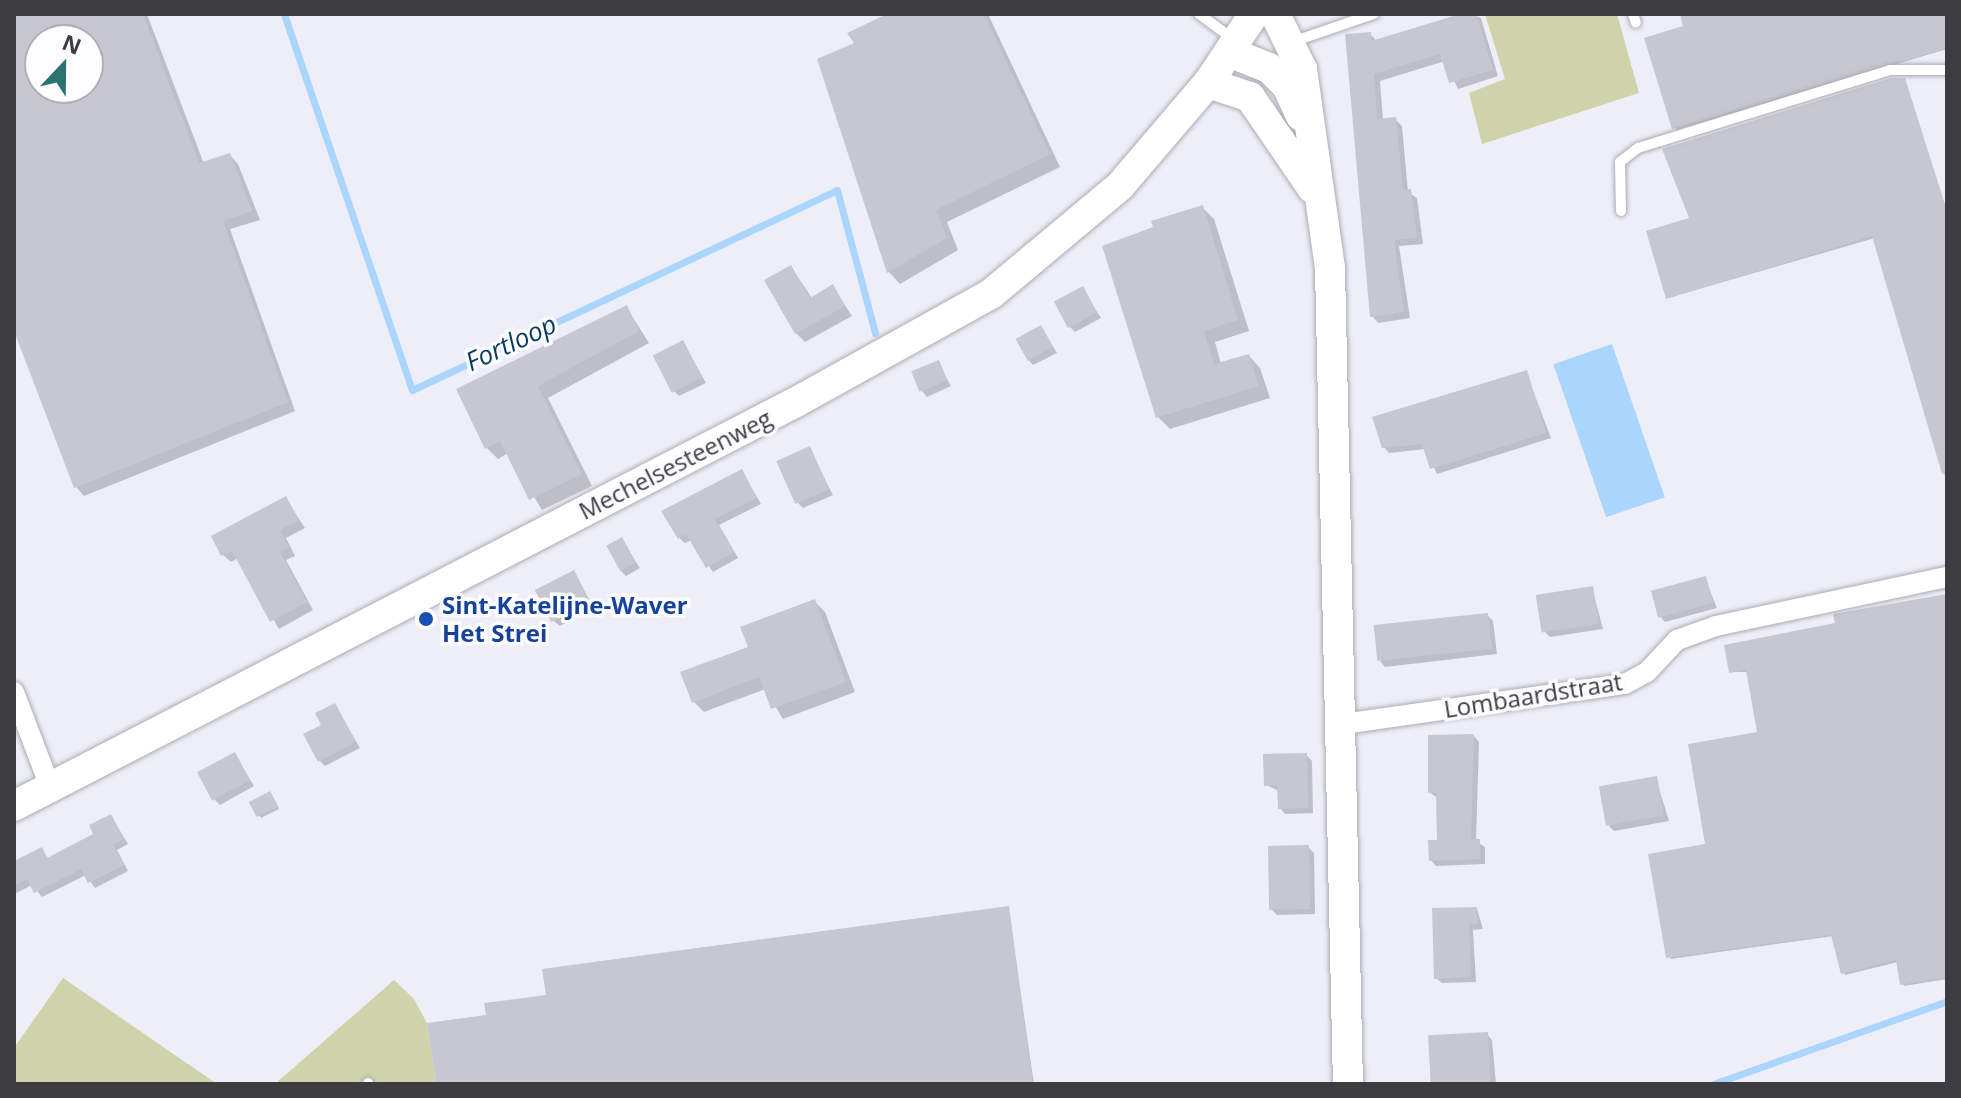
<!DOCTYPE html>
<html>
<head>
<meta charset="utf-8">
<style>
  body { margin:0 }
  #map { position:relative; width:1961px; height:1098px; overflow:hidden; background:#eeeef8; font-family:"Open Sans",sans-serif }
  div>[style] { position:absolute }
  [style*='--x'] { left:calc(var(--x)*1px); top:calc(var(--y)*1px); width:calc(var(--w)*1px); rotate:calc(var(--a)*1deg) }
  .green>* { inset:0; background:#ced3a9 }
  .water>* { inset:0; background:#aad6fd; transform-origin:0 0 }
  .shadow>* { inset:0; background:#0003 }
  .stream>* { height:7px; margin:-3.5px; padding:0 3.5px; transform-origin:3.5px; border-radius:3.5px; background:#aad6fd }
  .building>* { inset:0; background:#c7c7d1; transform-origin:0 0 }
  .roads { filter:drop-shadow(0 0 2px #ababb5) drop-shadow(0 0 2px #ababb5) }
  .lane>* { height:10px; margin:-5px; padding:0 5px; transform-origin:5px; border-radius:5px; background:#fff }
  .street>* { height:20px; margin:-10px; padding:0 10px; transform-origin:10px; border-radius:10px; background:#fff }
  .secondary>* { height:30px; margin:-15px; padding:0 15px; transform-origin:15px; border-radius:15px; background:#fff }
  .dots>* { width:22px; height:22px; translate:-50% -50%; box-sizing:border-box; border:4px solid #fcfcfe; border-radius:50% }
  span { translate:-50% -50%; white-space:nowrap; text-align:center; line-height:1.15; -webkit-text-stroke:7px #fcfcfe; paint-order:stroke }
  .street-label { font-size:24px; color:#3d3d41 }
  .transit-label { font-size:24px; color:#164399; font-weight:700 }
  .left { translate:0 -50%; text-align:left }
  .water-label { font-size:26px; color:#073a5e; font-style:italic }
  .frame { position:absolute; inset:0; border:16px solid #3d3d41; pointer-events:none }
  .north { position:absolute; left:24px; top:24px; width:80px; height:80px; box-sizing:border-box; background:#fcfcfe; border:2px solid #b0b0b2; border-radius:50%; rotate:22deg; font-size:22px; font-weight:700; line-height:32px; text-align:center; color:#3d3d41 }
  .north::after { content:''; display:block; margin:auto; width:28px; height:36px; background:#2a7370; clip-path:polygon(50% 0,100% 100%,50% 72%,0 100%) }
</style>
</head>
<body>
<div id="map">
  <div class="green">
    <i style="clip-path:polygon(1485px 14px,1617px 14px,1639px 93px,1482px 144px,1469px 93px,1505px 79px)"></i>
    <i style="clip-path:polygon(63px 978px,217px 1084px,14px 1084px,14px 1048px)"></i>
    <i style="clip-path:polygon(394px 980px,414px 999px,427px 1023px,436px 1084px,275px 1084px)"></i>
  </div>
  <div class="water">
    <i style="left:1612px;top:344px;width:162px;height:62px;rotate:71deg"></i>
  </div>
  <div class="shadow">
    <i style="clip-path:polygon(evenodd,14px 14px,147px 14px,204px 164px,230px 155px,238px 164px,260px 220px,230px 229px,295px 411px,84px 496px,76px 487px,14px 325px,14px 14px,40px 40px,88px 40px,88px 88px,40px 88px,40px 40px)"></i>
    <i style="clip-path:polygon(891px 14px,988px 14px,1060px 167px,947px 222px,958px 250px,900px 284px,889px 272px,819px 60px,857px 43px)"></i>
    <i style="clip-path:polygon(1467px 14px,1481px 18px,1498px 76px,1458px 89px,1445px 61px,1380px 81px,1383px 120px,1395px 119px,1402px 126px,1408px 192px,1417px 198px,1423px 244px,1399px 246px,1410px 318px,1378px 323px,1372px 316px,1370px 34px,1377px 41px)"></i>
    <i style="clip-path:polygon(1682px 14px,1947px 14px,1947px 49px,1676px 130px,1686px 28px)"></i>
    <i style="clip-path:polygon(1905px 80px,1947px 211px,1947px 483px,1875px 238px,1668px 298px,1691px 220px)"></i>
    <i style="clip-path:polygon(1203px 208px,1214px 219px,1249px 331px,1215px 342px,1221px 364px,1249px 356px,1260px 368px,1270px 398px,1170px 429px,1158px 417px)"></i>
    <i style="clip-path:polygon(791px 267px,812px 298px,833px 287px,852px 316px,805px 342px,796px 333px)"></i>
    <i style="clip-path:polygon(1082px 289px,1101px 318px,1075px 332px,1070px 327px)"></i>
    <i style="clip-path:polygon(627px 308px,649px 343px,548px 398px,592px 486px,542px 510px,508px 453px,498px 459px,488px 449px,508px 435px,488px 449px,458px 390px)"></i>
    <i style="clip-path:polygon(1041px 327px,1057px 353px,1033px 365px,1028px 359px)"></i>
    <i style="clip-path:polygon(683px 342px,706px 383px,679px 396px,674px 391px)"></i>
    <i style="clip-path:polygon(938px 363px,951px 386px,927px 397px,922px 391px)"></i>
    <i style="clip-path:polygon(1526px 372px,1551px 438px,1437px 474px,1426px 449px,1389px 453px,1384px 447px)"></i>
    <i style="clip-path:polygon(809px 449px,833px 495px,803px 508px,798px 503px)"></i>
    <i style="clip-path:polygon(742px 472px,761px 504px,719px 525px,738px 558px,713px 572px,692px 540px,685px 543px,679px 538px)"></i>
    <i style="clip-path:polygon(286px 499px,305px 528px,286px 538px,295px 556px,286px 560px,313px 610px,279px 629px,238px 558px,231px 562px,223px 555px)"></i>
    <i style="clip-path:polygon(621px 540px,640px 568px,626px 576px,621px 571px)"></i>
    <i style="clip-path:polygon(573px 572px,594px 608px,560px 626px,554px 621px)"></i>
    <i style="clip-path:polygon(1705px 578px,1717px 608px,1665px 622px,1660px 616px)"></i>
    <i style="clip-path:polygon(1592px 588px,1603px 629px,1550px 637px,1545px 632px)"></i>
    <i style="clip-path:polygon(1947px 595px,1947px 979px,1904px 986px,1898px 962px,1845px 975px,1834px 936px,1670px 959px,1707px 845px,1759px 734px,1749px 672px,1731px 672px,1837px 624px)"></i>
    <i style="clip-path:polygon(815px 602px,825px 612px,855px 692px,783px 719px,765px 689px,704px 712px,694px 702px,750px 648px)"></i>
    <i style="clip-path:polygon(1487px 615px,1493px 621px,1497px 654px,1385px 667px,1380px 661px)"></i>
    <i style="clip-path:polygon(335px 705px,360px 748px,325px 766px,320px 761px)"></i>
    <i style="clip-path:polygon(1474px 736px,1479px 742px,1476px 841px,1485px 847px,1485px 864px,1436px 866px,1431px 860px,1440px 842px,1438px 798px,1430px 793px)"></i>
    <i style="clip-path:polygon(235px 755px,254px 786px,220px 805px,214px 799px)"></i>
    <i style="clip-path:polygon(1306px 755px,1312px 761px,1313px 813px,1285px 814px,1280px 808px,1279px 791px,1266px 785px)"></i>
    <i style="clip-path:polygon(1656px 779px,1669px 821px,1614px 831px,1609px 826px)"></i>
    <i style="clip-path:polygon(272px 795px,279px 809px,261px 818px,252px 802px)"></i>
    <i style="clip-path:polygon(111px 816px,128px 844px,117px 850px,128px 871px,95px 888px,86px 875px,42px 897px,32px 885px,14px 894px,14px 864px,41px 850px,49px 859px,96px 835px)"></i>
    <i style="clip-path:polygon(1308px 847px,1314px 853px,1315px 914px,1277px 915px,1271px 909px)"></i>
    <i style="clip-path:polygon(1008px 908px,1034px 1084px,438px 1084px,488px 1017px)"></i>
    <i style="clip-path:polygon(1477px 909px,1483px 929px,1473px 930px,1476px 982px,1442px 983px,1436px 978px)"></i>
    <i style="clip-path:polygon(1487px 1034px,1492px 1040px,1496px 1084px,1433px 1084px)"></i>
  </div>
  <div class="stream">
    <i style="--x:284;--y:14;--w:397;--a:71.2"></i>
    <i style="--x:412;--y:390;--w:470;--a:-25.2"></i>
    <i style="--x:837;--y:190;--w:148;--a:75.1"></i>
    <i style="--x:1713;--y:1084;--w:248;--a:-19.5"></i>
  </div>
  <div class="building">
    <i style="clip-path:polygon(evenodd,14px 14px,143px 14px,199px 163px,230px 153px,252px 211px,223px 221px,288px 402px,74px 488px,14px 331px,14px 14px,40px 40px,88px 40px,88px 88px,40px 88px,40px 40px)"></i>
    <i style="clip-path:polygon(887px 14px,984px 14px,1050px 154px,936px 210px,947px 238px,887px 273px,817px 59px,854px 43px,847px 33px)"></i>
    <i style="clip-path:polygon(1460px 14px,1476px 14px,1493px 70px,1449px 83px,1440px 54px,1374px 74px,1377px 119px,1396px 117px,1403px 190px,1411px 189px,1417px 238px,1394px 240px,1404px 312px,1370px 317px,1345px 34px,1371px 32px,1371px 41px)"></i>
    <i style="clip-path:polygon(1680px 14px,1947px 14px,1947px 48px,1672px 129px,1644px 38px,1683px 26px)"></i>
    <i style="clip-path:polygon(1891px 78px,1905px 78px,1947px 212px,1947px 473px,1942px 474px,1872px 236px,1666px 299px,1646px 231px,1689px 218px,1662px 149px)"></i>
    <i style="clip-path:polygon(1203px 205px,1238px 320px,1204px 331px,1214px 364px,1249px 354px,1259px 386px,1156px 418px,1102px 246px,1153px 227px,1151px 221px)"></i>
    <i style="clip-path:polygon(791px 265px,810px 298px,833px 284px,845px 306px,795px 334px,764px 280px)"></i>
    <i style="left:1083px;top:286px;width:30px;height:33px;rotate:62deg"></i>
    <i style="clip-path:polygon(627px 305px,639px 331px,538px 386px,582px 474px,529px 500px,500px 441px,485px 449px,456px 389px)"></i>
    <i style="left:1041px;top:325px;width:25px;height:29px;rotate:61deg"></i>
    <i style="left:683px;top:340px;width:42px;height:34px;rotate:63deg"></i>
    <i style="left:939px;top:360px;width:22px;height:30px;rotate:68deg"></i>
    <i style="clip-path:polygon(1527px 370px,1546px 433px,1430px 469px,1422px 444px,1382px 448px,1372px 417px)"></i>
    <i style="left:810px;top:446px;width:47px;height:37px;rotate:66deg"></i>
    <i style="clip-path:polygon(742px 469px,757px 498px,715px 519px,734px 552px,706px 568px,686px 534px,678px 539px,661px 511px)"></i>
    <i style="clip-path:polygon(286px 496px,299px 520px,280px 530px,289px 548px,280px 552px,307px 602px,270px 622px,232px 551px,221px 556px,211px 536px)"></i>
    <i style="left:622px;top:537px;width:29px;height:18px;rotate:61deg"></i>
    <i style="left:574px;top:570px;width:36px;height:44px;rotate:63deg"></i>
    <i style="left:1706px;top:576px;width:28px;height:57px;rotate:75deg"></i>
    <i style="left:1593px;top:586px;width:38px;height:58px;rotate:81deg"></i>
    <i style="clip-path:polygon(1947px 594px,1947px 977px,1900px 985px,1896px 960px,1841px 974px,1831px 935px,1666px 958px,1648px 854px,1705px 844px,1688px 744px,1757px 732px,1746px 670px,1729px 673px,1724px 645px,1835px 623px,1833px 614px)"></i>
    <i style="clip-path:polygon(815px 599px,846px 682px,771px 709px,759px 677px,692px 703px,680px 672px,748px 647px,740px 627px)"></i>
    <i style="left:1488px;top:613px;width:36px;height:115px;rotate:84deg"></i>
    <i style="clip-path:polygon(335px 703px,356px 742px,318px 762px,303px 734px,321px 725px,315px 713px)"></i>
    <i style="clip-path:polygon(1474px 734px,1471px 839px,1480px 839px,1480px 859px,1429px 861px,1428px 840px,1437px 840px,1436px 793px,1428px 793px,1428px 735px)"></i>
    <i style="left:235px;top:752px;width:32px;height:43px;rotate:62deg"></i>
    <i style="clip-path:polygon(1307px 753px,1308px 808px,1278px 809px,1277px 786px,1264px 786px,1263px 754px)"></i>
    <i style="left:1657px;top:776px;width:40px;height:59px;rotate:80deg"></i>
    <i style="left:270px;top:791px;width:17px;height:24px;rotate:62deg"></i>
    <i style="clip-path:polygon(111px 814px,124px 839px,113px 844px,124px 865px,88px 883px,81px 869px,34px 893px,27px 879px,14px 886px,14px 861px,42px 847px,47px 858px,93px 834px,89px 825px)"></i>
    <i style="left:1309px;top:845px;width:64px;height:41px;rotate:89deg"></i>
    <i style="clip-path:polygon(1009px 906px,1033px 1084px,436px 1084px,427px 1023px,486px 1015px,484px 1003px,546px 995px,542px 969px)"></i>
    <i style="clip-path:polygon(1477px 907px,1478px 924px,1469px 925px,1471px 977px,1434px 979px,1432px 908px)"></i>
    <i style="left:1488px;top:1032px;width:52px;height:60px;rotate:87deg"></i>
  </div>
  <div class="roads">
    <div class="lane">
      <i style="--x:1199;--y:14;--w:42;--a:36.3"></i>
      <i style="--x:1633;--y:14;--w:9;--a:72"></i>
      <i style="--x:1292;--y:42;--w:87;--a:-18.9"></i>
      <i style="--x:1621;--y:211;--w:49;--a:-91.2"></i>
      <i style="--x:1620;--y:162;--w:23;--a:-38"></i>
      <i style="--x:1638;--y:148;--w:264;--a:-17.2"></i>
      <i style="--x:1890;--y:70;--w:57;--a:0"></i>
      <i style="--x:368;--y:1083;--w:1;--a:90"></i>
    </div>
    <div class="street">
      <i style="--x:14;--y:692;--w:102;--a:69.2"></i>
      <i style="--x:1336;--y:725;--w:292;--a:-8.1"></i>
      <i style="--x:1625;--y:684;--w:25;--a:-29"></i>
      <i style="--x:1647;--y:672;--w:44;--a:-46.8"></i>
      <i style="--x:1677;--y:640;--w:41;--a:-19.7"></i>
      <i style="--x:1716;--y:626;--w:236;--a:-12"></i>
    </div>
    <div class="secondary">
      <i style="--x:1275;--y:14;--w:61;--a:63.9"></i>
      <i style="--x:1302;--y:69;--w:201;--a:82"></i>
      <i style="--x:1330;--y:268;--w:816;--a:88.74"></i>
      <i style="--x:1229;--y:52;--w:43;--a:21.8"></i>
      <i style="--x:1269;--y:68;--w:25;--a:45"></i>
      <i style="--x:1287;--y:86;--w:33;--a:65"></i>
      <i style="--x:1208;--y:83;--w:44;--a:18.4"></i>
      <i style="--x:1250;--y:97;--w:110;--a:55.7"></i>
      <i style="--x:14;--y:806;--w:880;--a:-27.32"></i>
      <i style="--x:796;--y:402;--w:223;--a:-29"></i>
      <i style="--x:991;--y:294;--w:168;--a:-39.9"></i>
      <i style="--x:1120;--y:186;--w:135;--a:-49.5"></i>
      <i style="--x:1208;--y:83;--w:83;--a:-56.3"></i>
    </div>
  </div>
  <div class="dots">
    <i style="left:426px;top:619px;background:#1a4fb4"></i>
  </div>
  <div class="street-label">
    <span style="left:675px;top:464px;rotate:-27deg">Mechelsesteenweg</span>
    <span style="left:1533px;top:695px;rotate:-9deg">Lombaardstraat</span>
  </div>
  <div class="transit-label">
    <span class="left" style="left:442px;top:619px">Sint-Katelijne-Waver<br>Het Strei</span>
  </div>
  <div class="water-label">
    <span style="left:511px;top:343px;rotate:-25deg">Fortloop</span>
  </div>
  <div class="frame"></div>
  <div class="north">N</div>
</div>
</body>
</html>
